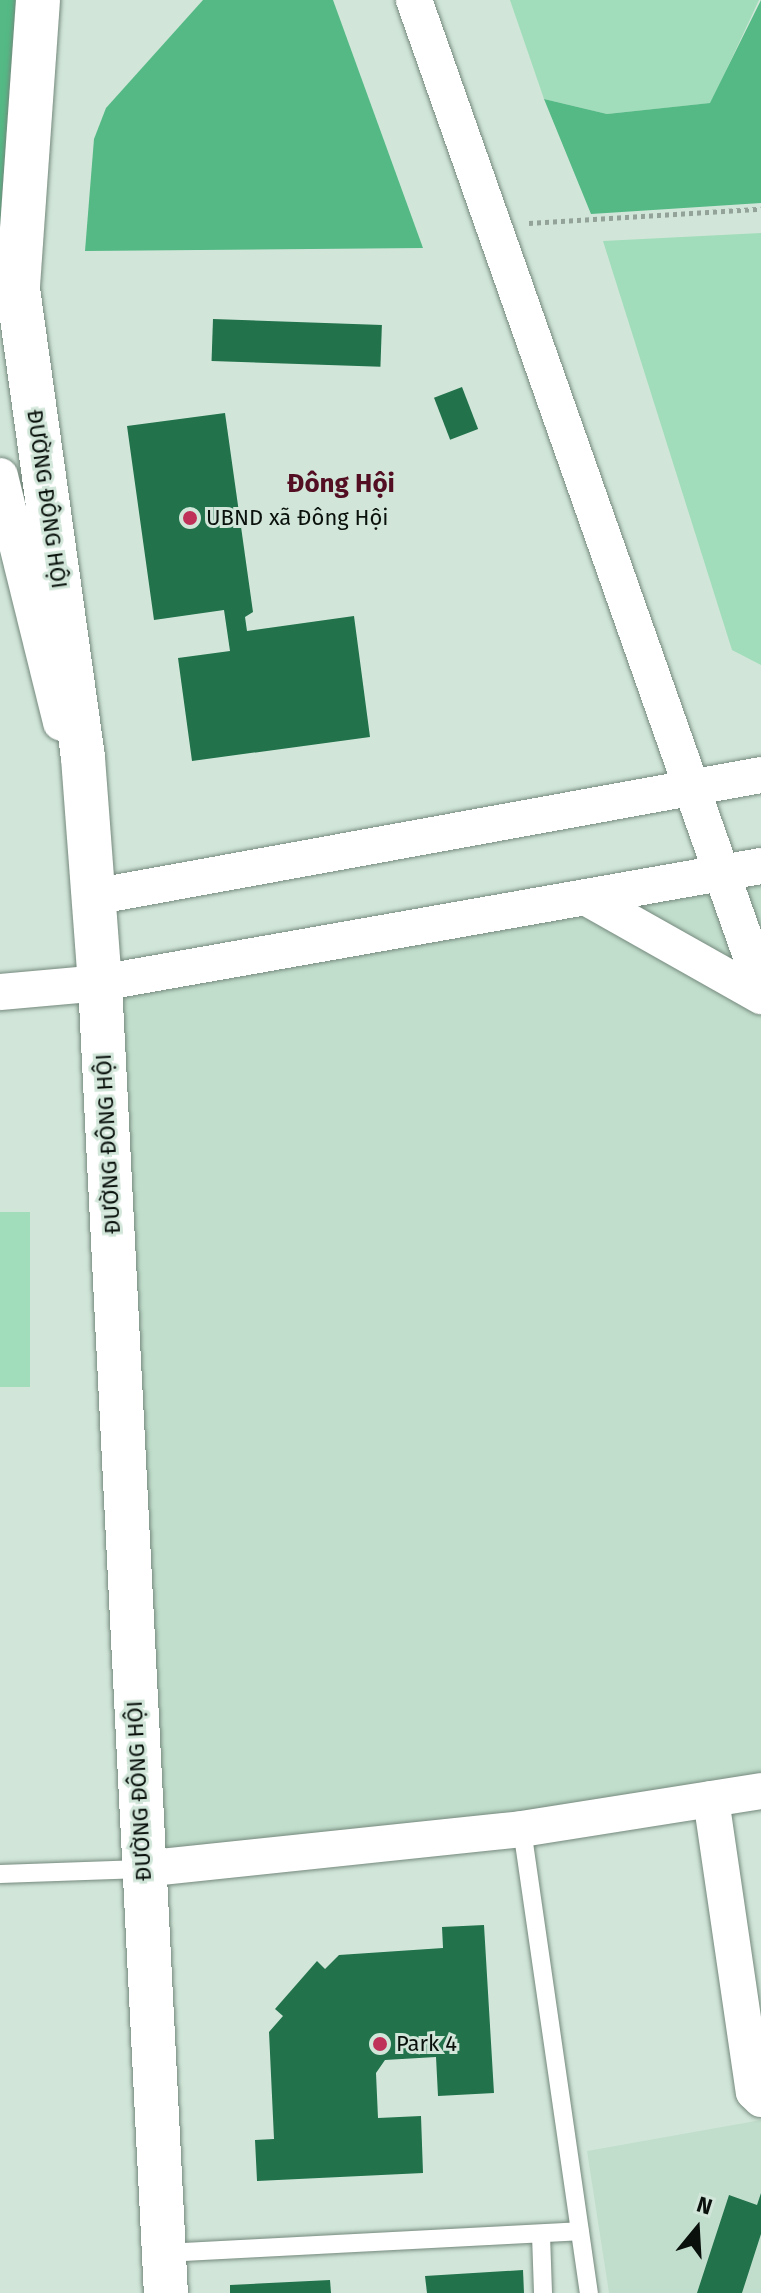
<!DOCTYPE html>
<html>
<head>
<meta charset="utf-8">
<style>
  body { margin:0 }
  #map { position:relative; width:761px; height:2293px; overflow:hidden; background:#d1e6d9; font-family:"Fira Sans",sans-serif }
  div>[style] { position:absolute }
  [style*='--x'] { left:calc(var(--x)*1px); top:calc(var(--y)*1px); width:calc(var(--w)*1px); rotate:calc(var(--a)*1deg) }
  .built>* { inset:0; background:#c1decc }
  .green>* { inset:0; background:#a1ddba; transform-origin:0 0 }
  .water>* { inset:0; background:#54b985 }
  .building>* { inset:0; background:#22724c; transform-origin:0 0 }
  .path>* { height:5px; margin-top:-2.5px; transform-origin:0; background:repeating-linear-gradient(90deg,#93a399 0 4px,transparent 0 8px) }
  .roads { filter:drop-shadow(0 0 2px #75897d) drop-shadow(0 0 2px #75897d) }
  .lane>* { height:18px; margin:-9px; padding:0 9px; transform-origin:9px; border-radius:9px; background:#fff }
  .street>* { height:36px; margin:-18px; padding:0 18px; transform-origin:18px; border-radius:18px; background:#fff }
  .secondary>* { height:44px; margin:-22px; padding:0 22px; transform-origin:22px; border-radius:22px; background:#fff }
  .dots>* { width:22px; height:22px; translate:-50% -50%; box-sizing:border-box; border:4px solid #d1e6d9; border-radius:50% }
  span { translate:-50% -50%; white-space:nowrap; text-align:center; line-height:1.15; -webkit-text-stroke:6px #d1e6d9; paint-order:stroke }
  .street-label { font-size:22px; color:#0a110d }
  .poi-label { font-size:22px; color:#0a110d }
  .left { translate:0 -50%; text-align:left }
  .quarter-label { font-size:26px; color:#530e23; font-weight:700 }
  .north { position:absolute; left:657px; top:2189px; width:80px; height:80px; -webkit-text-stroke:6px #d1e6d9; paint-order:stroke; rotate:18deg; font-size:22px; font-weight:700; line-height:32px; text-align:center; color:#0a110d }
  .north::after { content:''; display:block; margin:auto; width:28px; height:36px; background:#0a110d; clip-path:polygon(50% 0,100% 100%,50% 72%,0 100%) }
</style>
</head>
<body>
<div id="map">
  <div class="built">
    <i style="clip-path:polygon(761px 865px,761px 1782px,142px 1869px,100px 983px)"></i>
    <i style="clip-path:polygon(761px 2120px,761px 2293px,609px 2293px,587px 2151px)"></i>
  </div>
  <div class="green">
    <i style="clip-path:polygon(510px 0,759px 0,711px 103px,607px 114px,544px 99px)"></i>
    <i style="clip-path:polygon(761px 233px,761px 665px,732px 650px,603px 241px)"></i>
    <i style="left:0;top:1212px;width:30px;height:175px"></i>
  </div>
  <div class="water">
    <i style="clip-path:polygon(0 0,23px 0,0 299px)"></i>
    <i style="clip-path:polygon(203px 0,333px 0,423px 248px,85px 251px,94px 139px,106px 108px)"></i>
    <i style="clip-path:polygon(761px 0,761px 203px,591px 214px,544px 99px,607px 114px,710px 103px)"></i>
  </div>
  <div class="building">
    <i style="left:213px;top:319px;width:169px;height:42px;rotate:2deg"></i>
    <i style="left:462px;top:387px;width:45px;height:30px;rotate:69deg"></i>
    <i style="clip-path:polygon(225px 413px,253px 612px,245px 617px,247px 631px,354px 616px,370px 737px,192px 761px,178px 658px,230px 651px,224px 610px,154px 620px,127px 426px)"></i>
    <i style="clip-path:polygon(484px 1925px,494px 2093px,438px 2096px,436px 2057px,385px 2060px,376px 2073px,378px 2118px,421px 2116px,423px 2173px,257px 2181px,255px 2140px,274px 2139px,269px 2032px,283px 2016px,275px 2009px,317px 1961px,325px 1969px,339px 1955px,443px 1948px,442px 1927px)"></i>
    <i style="clip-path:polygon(761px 2193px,761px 2234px,742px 2293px,697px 2293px,729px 2195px,757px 2205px)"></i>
    <i style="clip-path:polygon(523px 2270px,524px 2293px,427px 2293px,425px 2276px)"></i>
    <i style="clip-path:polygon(330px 2280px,331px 2293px,230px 2293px,230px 2285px)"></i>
  </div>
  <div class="path">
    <i style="--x:529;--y:223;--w:232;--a:-3.5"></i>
  </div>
  <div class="roads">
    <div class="lane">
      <i style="--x:522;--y:1829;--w:469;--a:81.8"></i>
      <i style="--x:0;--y:1874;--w:142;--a:-2"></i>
      <i style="--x:541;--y:2235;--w:58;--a:88"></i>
      <i style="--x:164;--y:2253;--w:416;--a:-3"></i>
    </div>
    <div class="street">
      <i style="--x:414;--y:0;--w:1044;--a:70.59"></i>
      <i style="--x:0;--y:476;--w:254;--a:76.1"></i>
      <i style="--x:93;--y:897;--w:679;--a:-10.35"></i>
      <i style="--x:587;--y:898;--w:200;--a:29.4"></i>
      <i style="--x:0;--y:992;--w:100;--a:-5.1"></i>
      <i style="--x:100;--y:983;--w:671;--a:-10.04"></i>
      <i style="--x:711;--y:1799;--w:296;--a:81.7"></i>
      <i style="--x:754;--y:2092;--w:10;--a:45"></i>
      <i style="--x:142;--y:1869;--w:382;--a:-6"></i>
      <i style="--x:522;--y:1829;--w:242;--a:-9"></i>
    </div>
    <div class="secondary">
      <i style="--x:38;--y:0;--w:290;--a:94"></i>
      <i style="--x:18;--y:289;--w:473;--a:82.1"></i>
      <i style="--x:83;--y:758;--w:226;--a:85.7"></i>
      <i style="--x:100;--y:983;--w:1312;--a:87.12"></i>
    </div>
  </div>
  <div class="dots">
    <i style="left:190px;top:518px;background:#c0315a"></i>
    <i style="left:380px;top:2044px;background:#c0315a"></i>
  </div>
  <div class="street-label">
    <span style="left:47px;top:499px;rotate:82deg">ĐƯỜNG ĐÔNG HỘI</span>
    <span style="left:108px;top:1144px;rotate:-93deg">ĐƯỜNG ĐÔNG HỘI</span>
    <span style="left:139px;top:1791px;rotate:-93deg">ĐƯỜNG ĐÔNG HỘI</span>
  </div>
  <div class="poi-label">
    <span class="left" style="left:206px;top:518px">UBND xã Đông Hội</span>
    <span class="left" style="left:396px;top:2044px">Park 4</span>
  </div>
  <div class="quarter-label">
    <span style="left:341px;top:484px">Đông Hội</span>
  </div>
  <div class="north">N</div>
</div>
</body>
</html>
